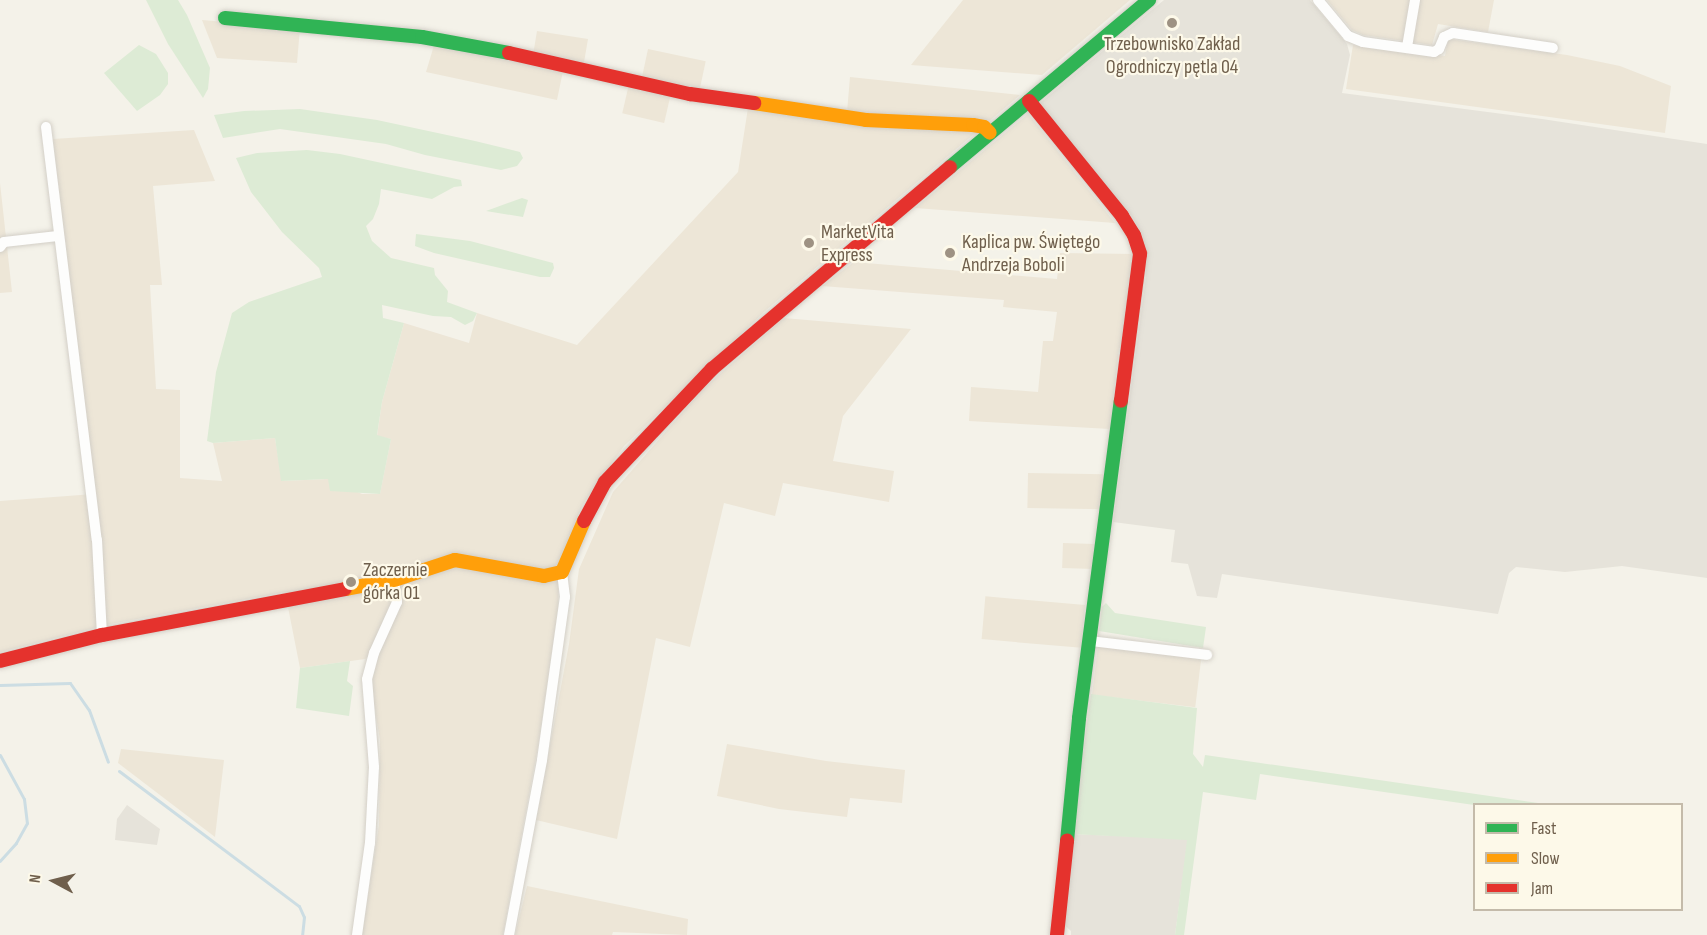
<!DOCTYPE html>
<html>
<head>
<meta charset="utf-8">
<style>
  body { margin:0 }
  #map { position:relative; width:1707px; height:935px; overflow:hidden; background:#f4f2e9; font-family:"Sofia Sans Condensed",sans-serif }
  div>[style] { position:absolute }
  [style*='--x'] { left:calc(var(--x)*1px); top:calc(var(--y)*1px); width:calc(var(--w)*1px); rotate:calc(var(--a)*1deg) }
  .residential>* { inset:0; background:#ede6d7; transform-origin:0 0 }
  .industrial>* { inset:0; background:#e6e3da }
  .green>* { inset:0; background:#ddebd5 }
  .stream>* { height:3px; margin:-1.5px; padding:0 1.5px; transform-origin:1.5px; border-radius:1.5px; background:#ccdde3 }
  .roads { filter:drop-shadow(0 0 2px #d3cfc7) drop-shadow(0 0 2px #d3cfc7) }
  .street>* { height:10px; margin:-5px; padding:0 5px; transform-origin:5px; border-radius:5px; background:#fdfdfc }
  .fast>* { height:14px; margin:-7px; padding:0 7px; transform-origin:7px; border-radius:7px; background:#30b455 }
  .slow>* { height:14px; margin:-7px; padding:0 7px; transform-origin:7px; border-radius:7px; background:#ff9f0a }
  .jam>* { height:14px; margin:-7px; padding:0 7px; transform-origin:7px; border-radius:7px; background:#e5322d }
  .dots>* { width:16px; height:16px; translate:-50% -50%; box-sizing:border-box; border:3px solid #fdf9e9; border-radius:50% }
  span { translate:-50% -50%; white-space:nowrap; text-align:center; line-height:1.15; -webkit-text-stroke:4.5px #fdf9e9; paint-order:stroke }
  .poi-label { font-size:20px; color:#6f5f4c }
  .left { translate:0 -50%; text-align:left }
  .legend { position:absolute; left:1473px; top:803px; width:210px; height:108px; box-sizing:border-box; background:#fdf9e9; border:2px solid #c4bbaa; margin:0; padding:8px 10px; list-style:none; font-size:18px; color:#6f5f4c }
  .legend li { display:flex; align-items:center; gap:12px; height:30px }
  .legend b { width:30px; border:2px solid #c4bbaa }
  .north { position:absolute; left:24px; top:851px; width:60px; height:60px; -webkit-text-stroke:4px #fdf9e9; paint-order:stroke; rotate:277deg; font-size:16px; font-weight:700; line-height:24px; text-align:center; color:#6f5f4c }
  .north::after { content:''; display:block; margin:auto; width:21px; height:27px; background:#6f5f4c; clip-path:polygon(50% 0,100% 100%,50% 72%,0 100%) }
</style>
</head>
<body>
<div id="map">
  <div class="residential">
    <i style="clip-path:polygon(963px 0,1130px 0,1042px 75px,911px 65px)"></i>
    <i style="clip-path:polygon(1327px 0,1494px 0,1488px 32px,1438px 24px,1432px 45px,1363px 35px,1352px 30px)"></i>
    <i style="clip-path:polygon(202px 20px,300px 28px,297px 63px,217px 58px)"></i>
    <i style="clip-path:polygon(537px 31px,588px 39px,582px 74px,563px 71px,557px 100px,426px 72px,435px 42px,532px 61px)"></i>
    <i style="clip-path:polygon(1448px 39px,1567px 55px,1620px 66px,1671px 86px,1665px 133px,1346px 89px,1353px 45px,1445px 56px)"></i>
    <i style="left:648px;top:49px;width:59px;height:31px;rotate:12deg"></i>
    <i style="clip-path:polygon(850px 77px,1020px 95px,765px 311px,624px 446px,583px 504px,559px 561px,558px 608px,539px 741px,503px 935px,362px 935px,379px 825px,380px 740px,371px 686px,378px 657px,371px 655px,365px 659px,300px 668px,285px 592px,110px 624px,0 652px,0 501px,94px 494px,53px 139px,194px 130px,215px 181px,153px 186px,162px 285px,150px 285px,156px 389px,180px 390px,180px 478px,222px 481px,213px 443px,275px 438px,282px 481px,328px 479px,362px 494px,380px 494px,391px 439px,377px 436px,382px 402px,404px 323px,469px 343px,477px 313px,577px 345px,738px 172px,748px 108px,846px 124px)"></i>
    <i style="left:629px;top:84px;width:43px;height:30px;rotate:13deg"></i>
    <i style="clip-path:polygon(1028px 114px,1115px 223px,915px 208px)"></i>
    <i style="clip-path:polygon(0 183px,12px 292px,0 293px)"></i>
    <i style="clip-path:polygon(1060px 253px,1135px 254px,1122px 348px,1119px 348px,1110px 429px,969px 421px,971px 387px,1038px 392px,1043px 341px,1053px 341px,1057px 312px,1003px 307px,1004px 300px,822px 286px,854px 262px,1057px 279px)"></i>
    <i style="clip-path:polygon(784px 318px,911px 329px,843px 416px,833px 461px,894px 471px,889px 502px,783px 483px,775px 516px,724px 503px,690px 647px,656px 638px,617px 839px,536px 820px,569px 644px,579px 569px,613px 492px,703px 389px)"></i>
    <i style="left:1028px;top:473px;width:77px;height:35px;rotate:1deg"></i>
    <i style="left:1063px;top:543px;width:32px;height:25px;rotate:2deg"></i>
    <i style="left:1085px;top:605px;width:43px;height:100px;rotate:95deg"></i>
    <i style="left:1098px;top:646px;width:104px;height:49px;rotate:7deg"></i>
    <i style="clip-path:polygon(727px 744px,826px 761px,905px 770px,902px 803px,850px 798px,847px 817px,779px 809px,717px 796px)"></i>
    <i style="clip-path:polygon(121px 749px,224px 760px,215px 837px,118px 763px)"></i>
    <i style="clip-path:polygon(527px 886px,688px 919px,687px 935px,613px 932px,612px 935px,515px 935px)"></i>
  </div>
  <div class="industrial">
    <i style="clip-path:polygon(1164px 0,1310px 0,1347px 44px,1350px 55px,1342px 93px,1542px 119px,1707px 144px,1707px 578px,1622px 566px,1565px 572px,1516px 567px,1509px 573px,1498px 614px,1222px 574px,1217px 598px,1197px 596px,1188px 564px,1171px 562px,1175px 530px,1113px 522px,1146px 277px,1143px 237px,1133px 218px,1039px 104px)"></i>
    <i style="clip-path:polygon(127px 805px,160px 829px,157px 845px,115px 840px,117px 819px)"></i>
    <i style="clip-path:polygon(1072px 834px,1188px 839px,1175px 935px,1071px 935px,1071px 931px,1061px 922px)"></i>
  </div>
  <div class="green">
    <i style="clip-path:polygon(146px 0,178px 0,187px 15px,210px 68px,208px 89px,203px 98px,168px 44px)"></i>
    <i style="clip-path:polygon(139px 45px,156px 54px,168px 73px,168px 84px,160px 95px,137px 111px,104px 73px)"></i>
    <i style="clip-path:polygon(300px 109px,377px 120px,475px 141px,520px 152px,523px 158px,517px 166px,501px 170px,425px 155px,386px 144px,280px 129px,223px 138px,214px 115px,244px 111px)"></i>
    <i style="clip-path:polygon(307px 150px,340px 154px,461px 180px,462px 186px,454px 187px,432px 199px,381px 189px,379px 204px,373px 219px,366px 226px,372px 241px,391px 258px,434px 268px,435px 275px,448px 291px,447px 302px,477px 313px,473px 321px,465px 325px,451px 317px,433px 316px,382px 305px,383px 318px,404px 323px,382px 402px,377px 435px,391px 439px,380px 494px,330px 491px,328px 479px,281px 481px,275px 438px,213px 443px,207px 441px,216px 372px,232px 313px,249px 302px,322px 277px,319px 268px,282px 232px,251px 192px,236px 158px,257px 153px)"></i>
    <i style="clip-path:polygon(522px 198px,528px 200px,523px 217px,486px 211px)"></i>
    <i style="clip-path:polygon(416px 234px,470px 241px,553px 263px,554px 268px,550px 277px,540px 277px,434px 253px,415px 246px)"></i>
    <i style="clip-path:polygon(1106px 603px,1115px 613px,1206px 627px,1203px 648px,1099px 631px,1102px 607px)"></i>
    <i style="clip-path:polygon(350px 661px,347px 681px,353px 686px,349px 716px,296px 708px,300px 668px)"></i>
    <i style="clip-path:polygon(1091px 694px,1197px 708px,1193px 754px,1203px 767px,1205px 755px,1545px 804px,1474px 805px,1260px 774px,1256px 800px,1203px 792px,1184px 935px,1175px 935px,1187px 840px,1072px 834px)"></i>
  </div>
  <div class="stream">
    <i style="--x:0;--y:685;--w:70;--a:-1.6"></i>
    <i style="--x:70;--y:683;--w:33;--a:55"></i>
    <i style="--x:89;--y:710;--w:55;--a:69.9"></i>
    <i style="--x:0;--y:755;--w:50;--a:61.4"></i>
    <i style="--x:24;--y:799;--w:24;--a:83"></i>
    <i style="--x:27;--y:823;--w:23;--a:119"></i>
    <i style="--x:16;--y:843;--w:24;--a:132"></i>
    <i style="--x:119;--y:771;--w:225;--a:36.9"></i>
    <i style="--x:299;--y:906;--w:12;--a:66"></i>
    <i style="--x:304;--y:917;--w:18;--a:96"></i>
  </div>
  <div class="roads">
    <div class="street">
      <i style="--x:1318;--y:0;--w:47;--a:50.2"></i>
      <i style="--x:1348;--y:36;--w:16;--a:22"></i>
      <i style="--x:1363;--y:42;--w:72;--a:8"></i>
      <i style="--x:1434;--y:52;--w:6;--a:-31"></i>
      <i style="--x:1439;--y:49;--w:13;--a:-67"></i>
      <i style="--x:1444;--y:37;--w:10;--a:-24"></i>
      <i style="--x:1453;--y:33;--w:101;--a:8.5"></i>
      <i style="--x:1407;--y:47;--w:48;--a:-80.3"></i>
      <i style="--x:46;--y:127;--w:416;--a:83"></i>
      <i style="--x:97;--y:540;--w:95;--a:87"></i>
      <i style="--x:0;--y:247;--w:6;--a:-51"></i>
      <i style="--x:4;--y:242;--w:54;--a:-6.3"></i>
      <i style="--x:1090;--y:641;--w:118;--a:6.8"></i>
      <i style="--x:357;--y:935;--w:93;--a:-82"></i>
      <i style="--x:370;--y:843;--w:76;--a:-87"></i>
      <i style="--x:374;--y:767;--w:88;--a:-94.5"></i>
      <i style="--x:367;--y:679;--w:27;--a:-75"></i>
      <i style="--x:374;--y:653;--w:56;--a:-65.7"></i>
      <i style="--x:397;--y:602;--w:22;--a:-98"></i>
      <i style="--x:509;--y:935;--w:178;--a:-79.3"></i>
      <i style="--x:542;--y:760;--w:165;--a:-82"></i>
      <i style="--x:565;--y:597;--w:25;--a:-97"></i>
    </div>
    <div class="fast">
      <i style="--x:225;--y:18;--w:198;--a:5.5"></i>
      <i style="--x:422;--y:37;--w:88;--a:10.4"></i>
      <i style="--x:950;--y:167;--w:260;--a:-40"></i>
      <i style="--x:1067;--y:841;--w:124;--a:-84.4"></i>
      <i style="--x:1079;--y:718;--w:320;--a:-82.5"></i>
    </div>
    <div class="slow">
      <i style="--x:754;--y:103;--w:113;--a:8.6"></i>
      <i style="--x:866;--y:120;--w:107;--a:2.7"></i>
      <i style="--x:973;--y:125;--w:11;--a:10"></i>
      <i style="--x:984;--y:127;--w:8;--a:45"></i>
      <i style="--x:345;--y:589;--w:50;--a:-10.4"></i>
      <i style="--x:394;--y:580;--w:64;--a:-18.2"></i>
      <i style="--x:455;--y:560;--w:90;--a:10.2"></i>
      <i style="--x:544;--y:576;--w:18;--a:-13"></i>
      <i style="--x:562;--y:572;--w:56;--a:-66.7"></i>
    </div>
    <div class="jam">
      <i style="--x:509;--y:53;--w:186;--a:12.8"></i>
      <i style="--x:690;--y:94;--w:65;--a:8"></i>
      <i style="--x:1029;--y:101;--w:148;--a:51"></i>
      <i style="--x:1122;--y:216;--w:22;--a:58"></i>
      <i style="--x:1134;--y:235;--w:20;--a:72"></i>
      <i style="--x:1140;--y:254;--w:148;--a:97.4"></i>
      <i style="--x:584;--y:521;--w:44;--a:-61.7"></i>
      <i style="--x:605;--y:482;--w:156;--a:-46.6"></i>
      <i style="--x:712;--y:369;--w:312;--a:-40.3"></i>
      <i style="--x:0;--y:661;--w:105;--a:-14.3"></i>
      <i style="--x:102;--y:635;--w:247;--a:-10.7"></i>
      <i style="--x:1057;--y:935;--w:95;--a:-83.9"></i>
    </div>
  </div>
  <div class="dots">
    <i style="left:1172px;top:23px;background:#9e9283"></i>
    <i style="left:809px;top:243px;background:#9e9283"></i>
    <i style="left:950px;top:253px;background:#9e9283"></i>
    <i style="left:351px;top:582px;background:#9e9283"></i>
  </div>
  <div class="poi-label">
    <span style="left:1172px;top:56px">Trzebownisko Zakład<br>Ogrodniczy pętla 04</span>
    <span class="left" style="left:821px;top:244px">MarketVita<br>Express</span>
    <span class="left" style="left:962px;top:254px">Kaplica pw. Świętego<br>Andrzeja Boboli</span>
    <span class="left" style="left:363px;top:582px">Zaczernie<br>górka 01</span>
  </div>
  <ul class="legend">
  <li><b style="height:8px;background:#30b455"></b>Fast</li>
  <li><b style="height:8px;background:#ff9f0a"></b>Slow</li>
  <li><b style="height:8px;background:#e5322d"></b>Jam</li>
  </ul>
  <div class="north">N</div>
</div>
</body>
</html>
